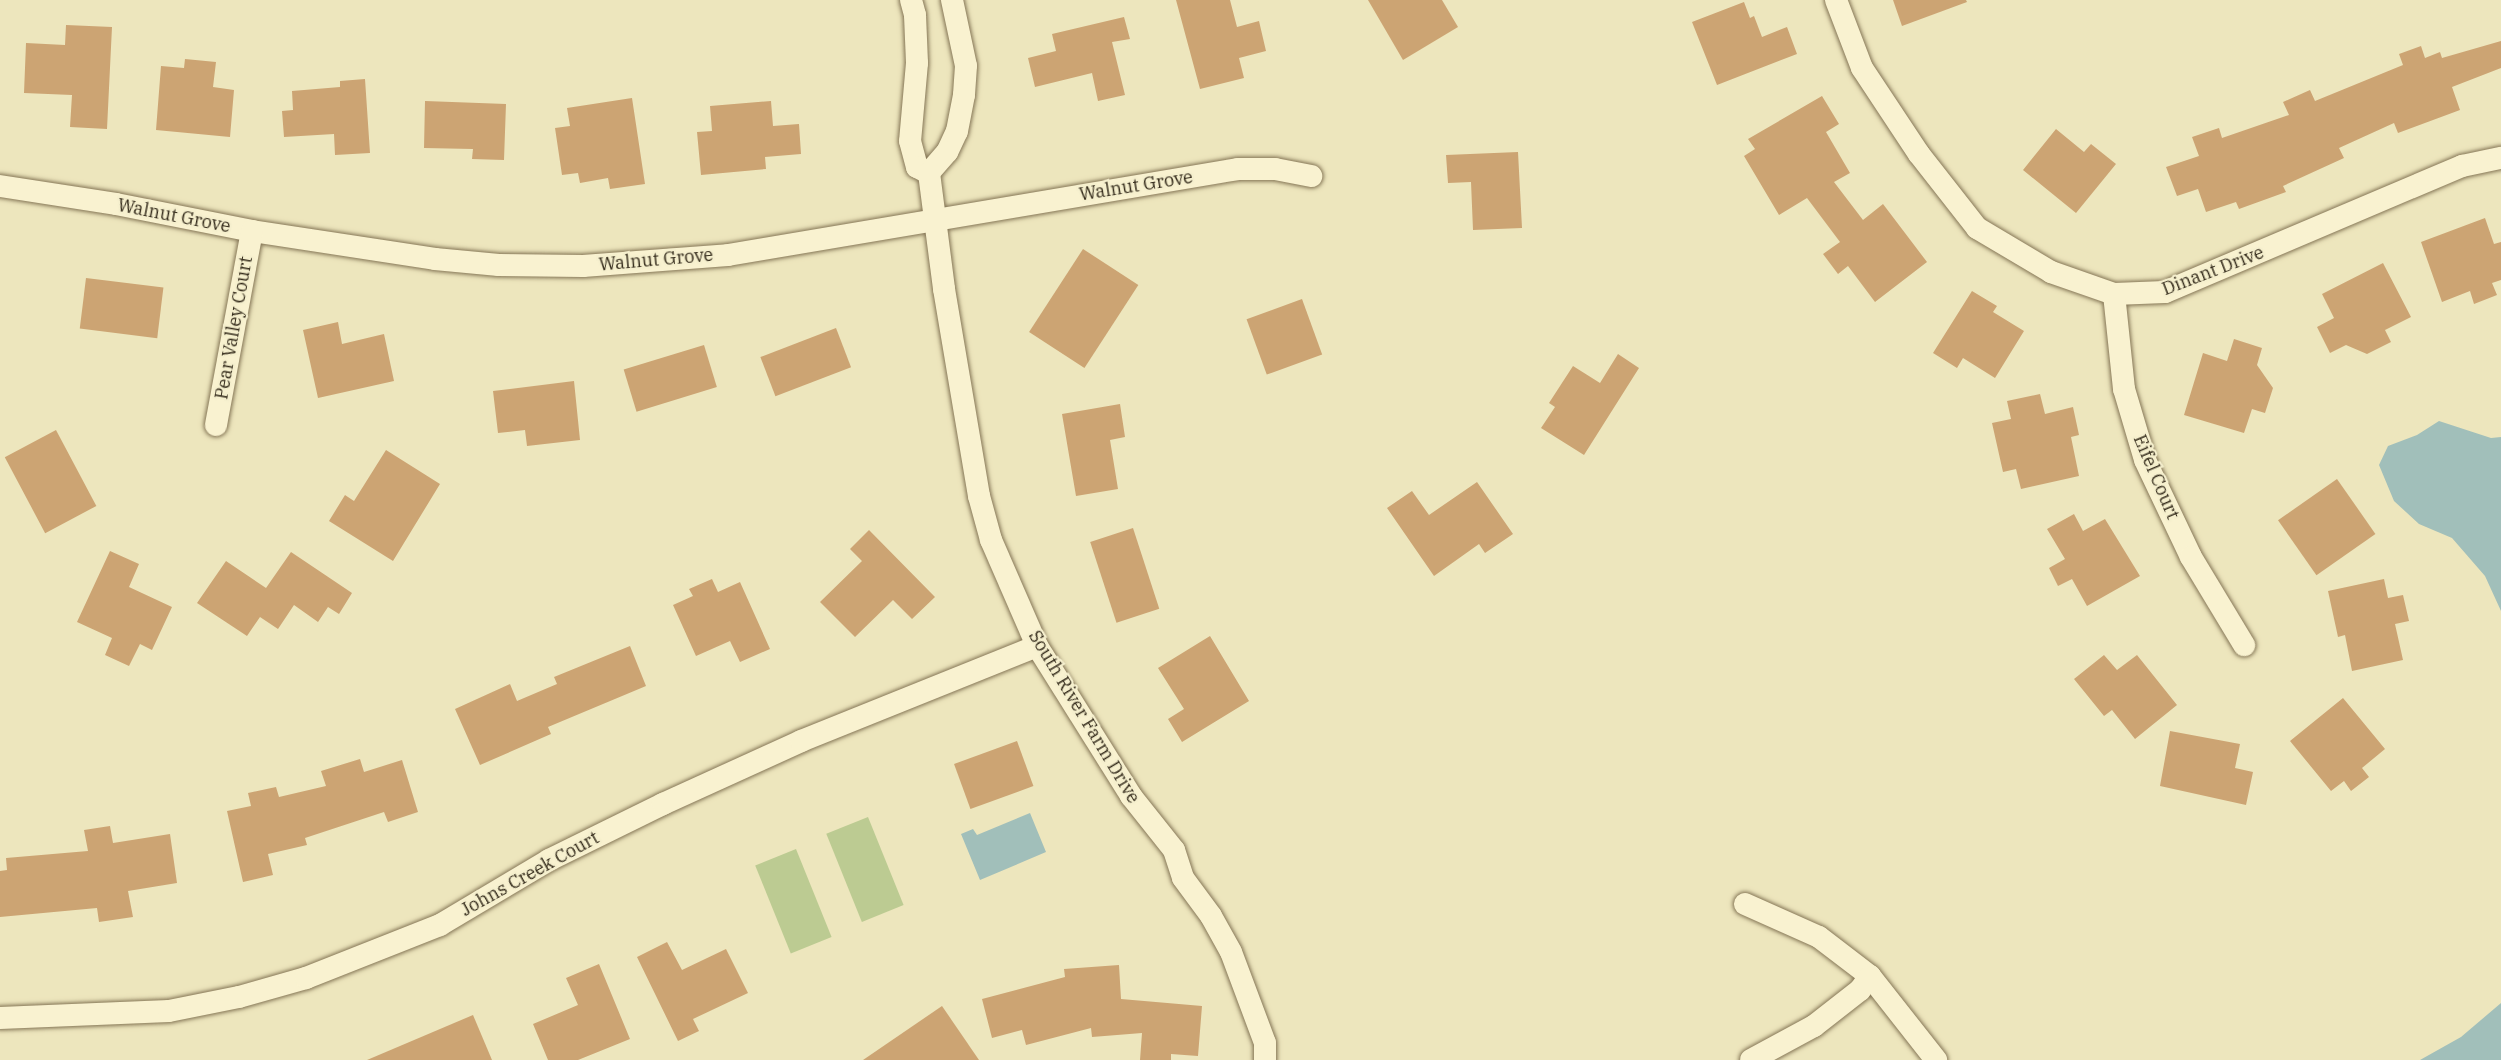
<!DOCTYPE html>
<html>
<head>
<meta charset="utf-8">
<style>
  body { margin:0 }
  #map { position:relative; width:2501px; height:1060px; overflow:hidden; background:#ede6bd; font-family:"IBM Plex Serif",serif }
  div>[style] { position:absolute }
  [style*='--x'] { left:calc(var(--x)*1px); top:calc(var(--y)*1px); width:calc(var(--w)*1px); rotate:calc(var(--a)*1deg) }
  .green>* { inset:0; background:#bccb92; transform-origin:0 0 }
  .water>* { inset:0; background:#a1bfba }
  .building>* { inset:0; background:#cca473; transform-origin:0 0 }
  .roads { filter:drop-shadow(0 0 2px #857656) drop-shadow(0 0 2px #857656) }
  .minor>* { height:22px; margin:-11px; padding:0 11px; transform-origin:11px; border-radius:11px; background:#f9f2d0 }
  span { translate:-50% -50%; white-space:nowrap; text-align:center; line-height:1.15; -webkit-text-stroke:4.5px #f5efcd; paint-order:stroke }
  .street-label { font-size:18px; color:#342b1b }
</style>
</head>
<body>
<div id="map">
  <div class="green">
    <i style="left:868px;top:817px;width:95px;height:45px;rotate:68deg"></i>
    <i style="left:796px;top:849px;width:95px;height:44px;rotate:68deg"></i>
  </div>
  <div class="water">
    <i style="clip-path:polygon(2439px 421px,2491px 438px,2501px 437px,2501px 611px,2485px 576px,2452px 538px,2419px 524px,2394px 501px,2379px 465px,2388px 446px,2417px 435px)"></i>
    <i style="clip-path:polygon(1030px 813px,1046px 852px,980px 880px,961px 834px,973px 829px,977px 835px)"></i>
    <i style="clip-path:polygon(2501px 1003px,2501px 1060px,2420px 1060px,2461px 1037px)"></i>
  </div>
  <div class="building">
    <i style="clip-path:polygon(1176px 0,1230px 0,1237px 27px,1259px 21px,1266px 51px,1239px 58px,1244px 78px,1200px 89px)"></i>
    <i style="clip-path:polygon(1368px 0,1442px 0,1458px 27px,1403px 60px)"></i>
    <i style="clip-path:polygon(1893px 0,1966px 0,1967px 2px,1902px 26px)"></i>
    <i style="clip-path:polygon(1744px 2px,1750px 18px,1754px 16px,1762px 37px,1787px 27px,1797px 54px,1717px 85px,1692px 22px)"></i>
    <i style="clip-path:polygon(1124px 17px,1130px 39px,1112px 42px,1125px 95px,1098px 101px,1092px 73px,1035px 87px,1028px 58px,1056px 51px,1052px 34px)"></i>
    <i style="clip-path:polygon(66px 25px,112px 27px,107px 129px,70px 127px,72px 95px,24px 93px,26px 43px,65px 45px)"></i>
    <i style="clip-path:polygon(2501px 41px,2501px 68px,2452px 87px,2460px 110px,2398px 133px,2394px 123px,2339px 148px,2344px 158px,2283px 186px,2286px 192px,2239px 209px,2236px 202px,2206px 212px,2198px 189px,2177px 196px,2166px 167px,2199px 156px,2192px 137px,2219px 128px,2222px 138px,2289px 115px,2283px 102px,2310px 90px,2315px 101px,2403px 65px,2399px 54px,2421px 46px,2425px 58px,2440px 52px,2442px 58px)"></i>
    <i style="clip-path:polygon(185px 59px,216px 62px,213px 87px,234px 90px,230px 137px,156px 130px,161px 66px,184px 68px)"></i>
    <i style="clip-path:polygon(365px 79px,370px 153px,335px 155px,334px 134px,284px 137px,282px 111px,293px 110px,292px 91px,340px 87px,340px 81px)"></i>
    <i style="clip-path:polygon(1822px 96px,1839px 124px,1826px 132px,1850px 173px,1834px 182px,1863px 220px,1883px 204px,1927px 262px,1875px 302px,1848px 266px,1838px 274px,1823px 254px,1840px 242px,1807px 198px,1779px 215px,1744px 156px,1755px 149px,1748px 139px)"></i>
    <i style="clip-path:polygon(632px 98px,645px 184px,610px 189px,608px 178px,580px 183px,578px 173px,562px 175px,555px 128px,570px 126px,567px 108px)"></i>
    <i style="clip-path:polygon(425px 101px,506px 104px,504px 160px,472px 159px,473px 149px,424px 148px)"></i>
    <i style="clip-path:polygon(771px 101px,773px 126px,799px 124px,801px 154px,765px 157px,766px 169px,701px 175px,697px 132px,712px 131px,710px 106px)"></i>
    <i style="clip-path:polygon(2056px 129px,2084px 152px,2091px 144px,2116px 164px,2076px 213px,2023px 170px)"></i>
    <i style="clip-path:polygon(1518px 152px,1522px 228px,1473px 230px,1471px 182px,1448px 183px,1446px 155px)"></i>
    <i style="clip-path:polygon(2485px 218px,2494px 244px,2501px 242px,2501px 280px,2492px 283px,2497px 295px,2474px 304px,2470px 291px,2442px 302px,2421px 242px)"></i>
    <i style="left:1083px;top:249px;width:66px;height:99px;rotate:33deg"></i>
    <i style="clip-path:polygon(2383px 263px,2411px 317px,2385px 330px,2391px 342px,2367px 354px,2346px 345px,2330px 353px,2317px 327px,2334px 318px,2322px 294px)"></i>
    <i style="left:86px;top:278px;width:78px;height:51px;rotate:7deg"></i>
    <i style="clip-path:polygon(1972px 291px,1997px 306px,1993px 312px,2024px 331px,1995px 378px,1963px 358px,1957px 368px,1933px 353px)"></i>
    <i style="left:1302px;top:299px;width:59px;height:59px;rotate:70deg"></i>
    <i style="clip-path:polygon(338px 322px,342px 344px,384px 334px,394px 381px,318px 398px,303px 330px)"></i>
    <i style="left:836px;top:328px;width:42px;height:81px;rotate:69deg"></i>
    <i style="clip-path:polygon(2234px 339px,2262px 348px,2257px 365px,2273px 388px,2265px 413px,2252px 409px,2244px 433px,2184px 415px,2203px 353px,2227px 361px)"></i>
    <i style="left:704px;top:345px;width:44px;height:84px;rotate:73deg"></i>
    <i style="clip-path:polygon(1618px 354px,1639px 368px,1584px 455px,1541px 428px,1555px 407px,1549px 403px,1573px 366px,1600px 383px)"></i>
    <i style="clip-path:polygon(574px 381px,580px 440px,527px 446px,525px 430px,498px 433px,493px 391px)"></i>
    <i style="clip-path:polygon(2040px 394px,2045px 414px,2073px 407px,2079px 435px,2071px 437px,2079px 476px,2021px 489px,2016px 469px,2003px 472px,1992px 423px,2011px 419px,2007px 401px)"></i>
    <i style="clip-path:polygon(1120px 404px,1125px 437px,1110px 440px,1118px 489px,1076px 496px,1062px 414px)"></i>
    <i style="left:56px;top:430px;width:86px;height:58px;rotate:62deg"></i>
    <i style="clip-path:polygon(386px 450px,440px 484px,393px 561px,329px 521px,345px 495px,354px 501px)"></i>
    <i style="left:2337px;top:479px;width:67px;height:72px;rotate:55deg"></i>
    <i style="clip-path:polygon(1477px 482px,1513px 534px,1485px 553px,1479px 544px,1434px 576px,1387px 508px,1412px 491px,1429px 515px)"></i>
    <i style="clip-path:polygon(2074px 514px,2083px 531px,2105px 519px,2140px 576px,2087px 606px,2072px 579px,2058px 586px,2049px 568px,2065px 559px,2047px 529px)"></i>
    <i style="left:1133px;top:528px;width:85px;height:45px;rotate:72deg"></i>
    <i style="clip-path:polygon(869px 530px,935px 597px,912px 619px,893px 600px,855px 637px,820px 602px,862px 561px,850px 549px)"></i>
    <i style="clip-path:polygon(110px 551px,139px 564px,129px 587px,172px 607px,152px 650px,140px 644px,129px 666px,105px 655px,112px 638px,77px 622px)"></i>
    <i style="clip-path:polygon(291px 552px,352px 593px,339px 614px,328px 607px,318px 622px,294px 605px,278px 629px,260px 617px,247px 636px,197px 603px,226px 561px,266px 588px)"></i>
    <i style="clip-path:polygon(712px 579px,718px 592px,740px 582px,770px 649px,740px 662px,730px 641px,696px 656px,673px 605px,693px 596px,689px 589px)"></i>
    <i style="clip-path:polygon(2384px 579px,2388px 598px,2403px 595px,2409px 621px,2395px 624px,2403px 660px,2352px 671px,2345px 635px,2338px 637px,2328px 591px)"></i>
    <i style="clip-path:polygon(1210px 636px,1249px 701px,1182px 742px,1168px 719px,1184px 709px,1158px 668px)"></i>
    <i style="clip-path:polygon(630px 646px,646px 686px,548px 727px,551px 734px,480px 765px,455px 709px,510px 684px,517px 701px,557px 684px,554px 677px)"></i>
    <i style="clip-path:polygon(2104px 655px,2117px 670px,2137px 655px,2177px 705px,2135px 739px,2112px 710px,2104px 716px,2074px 679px)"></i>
    <i style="clip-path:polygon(2343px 698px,2385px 749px,2362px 768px,2369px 777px,2351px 791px,2344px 781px,2331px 791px,2290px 741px)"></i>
    <i style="clip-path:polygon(2170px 731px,2240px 744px,2235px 768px,2253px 772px,2246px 805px,2160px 786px)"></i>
    <i style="left:1017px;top:741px;width:48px;height:67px;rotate:70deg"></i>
    <i style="clip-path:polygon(360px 759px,364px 772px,402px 760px,418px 812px,388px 822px,384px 812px,305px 838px,307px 845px,268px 854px,273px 875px,243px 882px,227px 811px,251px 806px,248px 793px,276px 787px,279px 797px,326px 786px,321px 771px)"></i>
    <i style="clip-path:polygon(110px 826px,113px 843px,170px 834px,177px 883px,128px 891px,133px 917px,99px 922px,97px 908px,0 917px,0 871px,7px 870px,6px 858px,88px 851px,84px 830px)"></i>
    <i style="clip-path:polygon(667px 942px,682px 970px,726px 949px,748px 993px,693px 1019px,699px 1031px,678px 1041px,637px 957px)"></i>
    <i style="clip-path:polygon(599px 964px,630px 1039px,578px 1060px,548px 1060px,533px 1024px,578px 1005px,566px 978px)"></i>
    <i style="clip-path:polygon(1119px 965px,1121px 999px,1202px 1006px,1198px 1056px,1171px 1054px,1171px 1060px,1140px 1060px,1142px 1033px,1092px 1037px,1091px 1028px,1026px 1045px,1022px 1030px,992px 1038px,982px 999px,1065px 977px,1064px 969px)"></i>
    <i style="clip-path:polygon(942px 1006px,979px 1060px,863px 1060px)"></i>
    <i style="clip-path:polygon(473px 1015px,492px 1060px,367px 1060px)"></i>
  </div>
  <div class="roads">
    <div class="minor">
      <i style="--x:911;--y:0;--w:16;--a:75"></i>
      <i style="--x:915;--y:15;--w:48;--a:87.6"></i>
      <i style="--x:917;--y:63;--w:78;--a:95.1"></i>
      <i style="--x:910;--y:141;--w:27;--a:75"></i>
      <i style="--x:917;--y:167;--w:13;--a:27"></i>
      <i style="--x:952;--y:0;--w:67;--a:78"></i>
      <i style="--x:966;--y:66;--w:29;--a:94"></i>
      <i style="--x:964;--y:95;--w:37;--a:101"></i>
      <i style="--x:957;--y:131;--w:23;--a:115"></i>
      <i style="--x:947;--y:152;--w:28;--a:131"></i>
      <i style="--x:929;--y:173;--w:117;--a:82.6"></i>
      <i style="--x:944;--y:289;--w:210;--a:80.4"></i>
      <i style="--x:979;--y:496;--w:46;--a:74.7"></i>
      <i style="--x:991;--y:540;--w:116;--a:66.5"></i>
      <i style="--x:1037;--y:646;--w:177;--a:57.9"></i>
      <i style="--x:1131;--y:796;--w:69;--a:51.5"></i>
      <i style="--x:1174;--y:850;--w:29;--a:72"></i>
      <i style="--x:1183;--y:878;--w:47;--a:53.6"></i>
      <i style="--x:1211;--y:916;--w:41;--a:60.9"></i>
      <i style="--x:1231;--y:952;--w:97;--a:69.5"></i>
      <i style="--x:1265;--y:1043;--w:17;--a:90"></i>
      <i style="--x:1836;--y:0;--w:73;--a:69.1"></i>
      <i style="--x:1862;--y:68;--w:103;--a:56.5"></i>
      <i style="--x:1919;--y:154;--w:94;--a:51.9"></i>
      <i style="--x:1977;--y:228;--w:86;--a:30.7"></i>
      <i style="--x:2051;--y:272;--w:67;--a:19.2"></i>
      <i style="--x:2114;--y:294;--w:51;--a:-2.2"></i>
      <i style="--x:2165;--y:292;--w:323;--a:-23"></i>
      <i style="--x:2462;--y:166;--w:40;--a:-12"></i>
      <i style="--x:0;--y:186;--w:117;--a:8.8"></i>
      <i style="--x:116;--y:204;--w:139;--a:11.2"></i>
      <i style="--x:252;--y:231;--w:185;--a:8.7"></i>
      <i style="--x:435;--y:259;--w:64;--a:5.4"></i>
      <i style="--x:499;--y:265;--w:84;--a:0.7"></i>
      <i style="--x:583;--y:266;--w:145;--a:-4.3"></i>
      <i style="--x:728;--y:255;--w:517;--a:-9.57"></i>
      <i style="--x:1238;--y:169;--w:37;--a:0"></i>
      <i style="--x:1275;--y:169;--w:37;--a:11"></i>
      <i style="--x:2114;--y:294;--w:96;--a:84"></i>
      <i style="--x:2124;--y:389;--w:74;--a:73.5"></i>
      <i style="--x:2145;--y:460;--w:107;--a:64.6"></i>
      <i style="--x:2191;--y:557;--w:103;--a:58.9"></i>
      <i style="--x:216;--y:425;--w:197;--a:-79.5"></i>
      <i style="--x:1745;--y:904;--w:81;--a:24"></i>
      <i style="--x:1819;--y:937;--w:64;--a:37.4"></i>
      <i style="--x:1870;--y:976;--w:107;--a:51.8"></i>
      <i style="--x:0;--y:1018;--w:169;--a:-2.4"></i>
      <i style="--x:169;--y:1011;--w:71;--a:-11.3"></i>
      <i style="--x:239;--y:997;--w:70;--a:-15.8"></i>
      <i style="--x:306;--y:978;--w:144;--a:-21.6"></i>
      <i style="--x:440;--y:925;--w:127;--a:-30.8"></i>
      <i style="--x:549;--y:860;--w:127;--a:-26.2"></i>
      <i style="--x:663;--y:804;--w:152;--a:-24.5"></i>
      <i style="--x:801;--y:741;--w:254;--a:-21.9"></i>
      <i style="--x:1751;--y:1060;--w:72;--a:-28.4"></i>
      <i style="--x:1814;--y:1026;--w:58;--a:-38"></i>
      <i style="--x:1860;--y:990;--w:17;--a:-54"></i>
    </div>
  </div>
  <div class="street-label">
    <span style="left:1136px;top:186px;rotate:-9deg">Walnut Grove</span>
    <span style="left:174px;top:216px;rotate:11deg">Walnut Grove</span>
    <span style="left:656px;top:260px;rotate:-5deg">Walnut Grove</span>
    <span style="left:2213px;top:271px;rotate:-21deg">Dinant Drive</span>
    <span style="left:234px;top:328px;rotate:-80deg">Pear Valley Court</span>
    <span style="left:2156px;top:477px;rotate:67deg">Eifel Court</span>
    <span style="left:1084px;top:717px;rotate:59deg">South River Farm Drive</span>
    <span style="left:530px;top:874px;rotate:-29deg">Johns Creek Court</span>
  </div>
</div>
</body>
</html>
